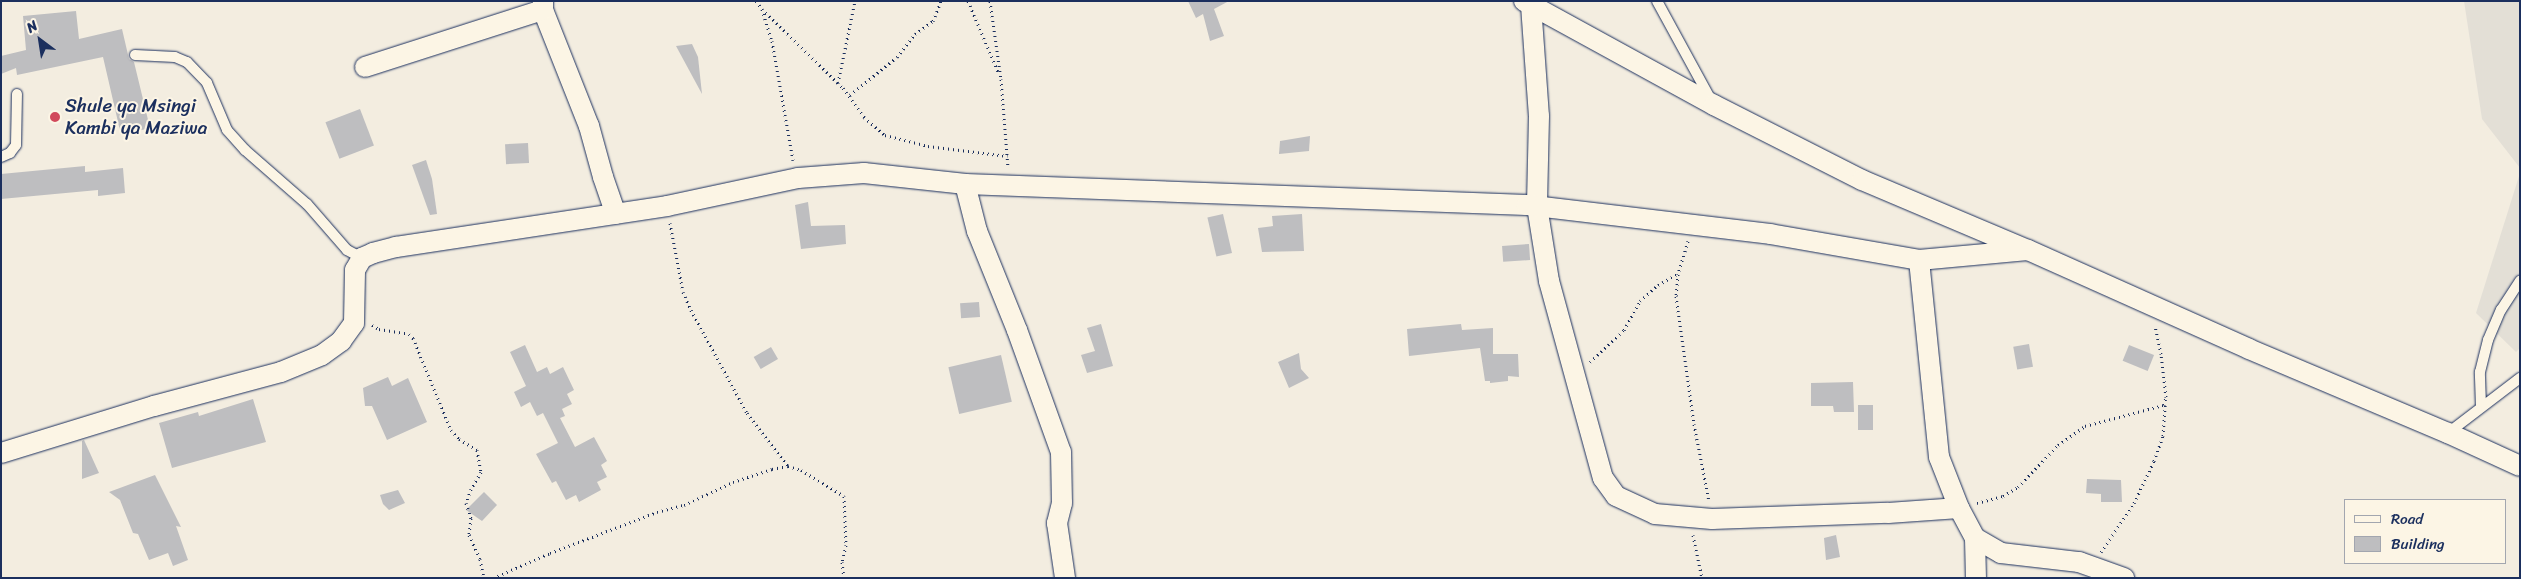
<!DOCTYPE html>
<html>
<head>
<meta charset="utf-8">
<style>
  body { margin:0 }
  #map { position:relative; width:2521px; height:579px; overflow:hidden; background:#f3ede0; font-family:Sriracha,sans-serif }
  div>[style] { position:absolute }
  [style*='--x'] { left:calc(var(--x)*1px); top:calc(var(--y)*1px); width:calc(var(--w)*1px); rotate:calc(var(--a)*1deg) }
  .built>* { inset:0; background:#e3dfd6 }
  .building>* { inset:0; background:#bebec0; transform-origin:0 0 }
  .path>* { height:3px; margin-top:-1.5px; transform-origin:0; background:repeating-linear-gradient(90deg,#1b2f5e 0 1px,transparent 0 5px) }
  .roads { filter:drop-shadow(0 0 1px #1b2f5e) drop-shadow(0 0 1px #1b2f5e) }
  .service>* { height:10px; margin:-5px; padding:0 5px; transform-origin:5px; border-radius:5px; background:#fcf5e5 }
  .minor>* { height:20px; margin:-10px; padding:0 10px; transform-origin:10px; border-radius:10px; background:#fcf5e5 }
  .dots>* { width:14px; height:14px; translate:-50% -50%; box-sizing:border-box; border:2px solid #fcf5e5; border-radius:50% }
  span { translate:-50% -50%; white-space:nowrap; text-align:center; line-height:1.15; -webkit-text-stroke:4px #fcf5e5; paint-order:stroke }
  .poi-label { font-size:19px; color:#1b2f5e }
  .left { translate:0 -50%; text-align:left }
  .frame { position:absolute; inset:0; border:2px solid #1b2f5e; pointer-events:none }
  .legend { position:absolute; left:2344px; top:499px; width:162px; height:65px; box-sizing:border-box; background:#fcf5e5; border:1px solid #a2a6af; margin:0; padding:6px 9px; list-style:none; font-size:15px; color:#1b2f5e }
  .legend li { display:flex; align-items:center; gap:10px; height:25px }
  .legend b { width:25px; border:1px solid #a2a6af }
  .north { position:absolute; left:15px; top:15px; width:50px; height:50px; -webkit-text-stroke:4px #fcf5e5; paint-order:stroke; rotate:329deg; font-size:14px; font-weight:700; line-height:20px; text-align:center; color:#1b2f5e }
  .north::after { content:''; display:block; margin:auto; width:18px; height:22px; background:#1b2f5e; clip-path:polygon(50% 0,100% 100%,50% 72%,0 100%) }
</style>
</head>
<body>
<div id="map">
  <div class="built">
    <i style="clip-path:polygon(2464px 1px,2520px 1px,2520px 168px,2482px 119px)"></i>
    <i style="clip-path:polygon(2520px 173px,2520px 348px,2516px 352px,2476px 313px)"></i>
  </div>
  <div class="building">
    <i style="clip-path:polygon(1188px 1px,1229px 1px,1214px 9px,1224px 36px,1210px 41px,1203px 14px,1196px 18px)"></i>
    <i style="clip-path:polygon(76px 11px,79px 39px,122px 29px,129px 59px,134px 62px,150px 128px,121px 135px,103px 57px,17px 75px,16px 68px,1px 74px,1px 56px,26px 50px,23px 16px)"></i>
    <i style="clip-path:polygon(692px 44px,698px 57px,702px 94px,676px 46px)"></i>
    <i style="left:360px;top:109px;width:39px;height:37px;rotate:69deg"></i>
    <i style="clip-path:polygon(1310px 136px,1309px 151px,1279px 154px,1280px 141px)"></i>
    <i style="left:528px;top:143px;width:20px;height:23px;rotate:87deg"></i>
    <i style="clip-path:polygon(426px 160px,432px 179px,437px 214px,430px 215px,412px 165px)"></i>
    <i style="clip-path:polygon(85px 166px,85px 172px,123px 168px,125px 193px,98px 196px,98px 190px,1px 199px,1px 174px)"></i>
    <i style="clip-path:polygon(808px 202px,811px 226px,845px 225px,846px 244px,801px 249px,795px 205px)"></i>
    <i style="left:1223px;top:214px;width:40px;height:16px;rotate:77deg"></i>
    <i style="clip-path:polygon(1302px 214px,1304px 251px,1262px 252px,1258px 228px,1273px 226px,1272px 216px)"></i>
    <i style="left:1529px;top:244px;width:16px;height:27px;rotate:86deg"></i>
    <i style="left:979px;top:302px;width:15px;height:19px;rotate:86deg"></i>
    <i style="clip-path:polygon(1101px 324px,1113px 366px,1087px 373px,1081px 355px,1095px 351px,1087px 328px)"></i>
    <i style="clip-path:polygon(1461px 324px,1462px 330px,1493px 328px,1493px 354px,1518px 354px,1519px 377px,1508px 376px,1508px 381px,1490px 383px,1490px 381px,1485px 381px,1480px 348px,1409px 356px,1407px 329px)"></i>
    <i style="left:2029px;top:344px;width:23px;height:16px;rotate:80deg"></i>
    <i style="clip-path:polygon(525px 345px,537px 372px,547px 367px,550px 374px,563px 367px,574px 390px,567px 394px,572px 404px,562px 409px,565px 416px,560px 418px,575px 447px,594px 437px,607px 461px,601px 465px,607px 477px,597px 482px,601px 490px,579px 502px,576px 495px,566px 500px,556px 481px,552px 483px,536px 454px,558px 443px,543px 413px,537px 416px,530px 402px,521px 407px,514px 392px,526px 386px,510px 352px)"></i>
    <i style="left:2129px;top:345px;width:27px;height:17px;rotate:22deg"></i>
    <i style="left:771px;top:347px;width:14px;height:20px;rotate:60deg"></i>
    <i style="clip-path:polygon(1299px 353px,1301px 369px,1309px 378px,1289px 388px,1278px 362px)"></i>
    <i style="left:1001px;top:355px;width:48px;height:54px;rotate:77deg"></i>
    <i style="clip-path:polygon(388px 377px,392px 386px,408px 378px,427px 422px,387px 440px,372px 406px,365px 406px,363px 388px)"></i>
    <i style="clip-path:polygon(1853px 382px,1854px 412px,1834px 412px,1833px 406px,1811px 406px,1811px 383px)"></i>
    <i style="clip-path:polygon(253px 399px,266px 442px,172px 468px,159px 423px,198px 412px,199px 416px)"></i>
    <i style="left:1858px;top:405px;width:15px;height:25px"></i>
    <i style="clip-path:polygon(84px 440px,99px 473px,82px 479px,82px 441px)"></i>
    <i style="clip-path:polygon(155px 475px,181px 527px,176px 526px,188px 560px,173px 566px,168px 553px,149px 560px,138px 534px,133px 533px,120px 500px,109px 492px)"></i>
    <i style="clip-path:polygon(2087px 479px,2121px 480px,2122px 502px,2101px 502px,2101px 494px,2086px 493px)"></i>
    <i style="clip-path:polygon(398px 490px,405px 503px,389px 510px,383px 504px,380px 495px)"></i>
    <i style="clip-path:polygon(484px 492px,497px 505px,482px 521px,466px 510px)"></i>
    <i style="clip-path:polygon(1836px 535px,1840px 557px,1826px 560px,1824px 538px)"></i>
  </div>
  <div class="path">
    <i style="--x:756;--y:1;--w:10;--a:53"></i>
    <i style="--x:762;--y:9;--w:34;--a:73"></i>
    <i style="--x:772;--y:41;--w:121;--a:80"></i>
    <i style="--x:968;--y:1;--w:79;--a:67"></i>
    <i style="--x:990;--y:1;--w:79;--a:82"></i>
    <i style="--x:1001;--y:79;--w:88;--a:85.5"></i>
    <i style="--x:762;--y:9;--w:113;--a:44.3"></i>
    <i style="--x:843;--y:88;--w:36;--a:54"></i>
    <i style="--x:864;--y:117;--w:28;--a:41"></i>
    <i style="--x:885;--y:135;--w:44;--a:14.3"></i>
    <i style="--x:928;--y:146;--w:80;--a:7.2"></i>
    <i style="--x:838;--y:83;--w:84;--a:-78.3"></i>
    <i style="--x:850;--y:95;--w:60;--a:-39"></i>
    <i style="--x:897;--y:57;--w:29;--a:-52"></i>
    <i style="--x:915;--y:34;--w:22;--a:-36"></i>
    <i style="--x:933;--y:21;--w:22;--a:-68"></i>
    <i style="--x:670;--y:223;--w:70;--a:79.3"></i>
    <i style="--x:683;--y:292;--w:20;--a:66"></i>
    <i style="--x:691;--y:310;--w:117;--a:61.5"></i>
    <i style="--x:747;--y:413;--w:67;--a:52.3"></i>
    <i style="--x:1688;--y:241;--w:34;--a:107"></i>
    <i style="--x:1678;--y:274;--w:22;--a:95"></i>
    <i style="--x:1676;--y:296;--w:129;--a:82"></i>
    <i style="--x:1694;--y:424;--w:78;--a:79"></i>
    <i style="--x:372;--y:325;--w:8;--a:30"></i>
    <i style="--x:379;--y:329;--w:30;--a:9"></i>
    <i style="--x:409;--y:334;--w:6;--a:45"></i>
    <i style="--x:413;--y:338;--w:100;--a:67.6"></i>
    <i style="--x:451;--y:430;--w:12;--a:48"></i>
    <i style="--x:459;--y:439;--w:21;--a:31"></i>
    <i style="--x:477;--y:450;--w:22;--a:80"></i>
    <i style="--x:481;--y:472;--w:20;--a:120"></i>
    <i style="--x:471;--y:489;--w:15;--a:110"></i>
    <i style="--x:466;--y:503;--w:16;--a:72"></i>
    <i style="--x:471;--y:518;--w:17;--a:97"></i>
    <i style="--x:469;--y:535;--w:26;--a:65"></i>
    <i style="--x:480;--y:559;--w:19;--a:78"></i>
    <i style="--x:1590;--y:362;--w:47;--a:-43.3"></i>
    <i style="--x:1624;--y:330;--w:33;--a:-61"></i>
    <i style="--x:1640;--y:301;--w:24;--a:-42"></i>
    <i style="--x:1658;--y:285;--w:22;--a:-30"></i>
    <i style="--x:1977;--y:503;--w:27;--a:-15"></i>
    <i style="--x:2003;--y:496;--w:17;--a:-31"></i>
    <i style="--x:2018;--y:487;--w:58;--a:-46.4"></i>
    <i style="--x:2058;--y:445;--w:33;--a:-35"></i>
    <i style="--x:2085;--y:426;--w:82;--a:-14.9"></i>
    <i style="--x:2164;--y:405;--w:8;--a:-76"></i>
    <i style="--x:2166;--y:397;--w:43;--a:-96.6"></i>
    <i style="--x:2161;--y:354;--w:29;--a:-102"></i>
    <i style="--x:1693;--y:535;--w:44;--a:78.2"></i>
    <i style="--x:2101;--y:552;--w:59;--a:-56"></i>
    <i style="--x:2134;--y:503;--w:47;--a:-64.5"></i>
    <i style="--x:2154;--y:461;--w:27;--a:-70"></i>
    <i style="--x:2163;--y:436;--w:32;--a:-86"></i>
    <i style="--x:493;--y:578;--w:62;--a:-23.7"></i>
    <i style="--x:550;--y:553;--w:115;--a:-21"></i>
    <i style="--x:657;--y:512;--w:28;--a:-15"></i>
    <i style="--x:684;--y:505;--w:54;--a:-25.1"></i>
    <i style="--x:733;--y:482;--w:41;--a:-18.4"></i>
    <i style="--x:772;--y:469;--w:16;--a:-11"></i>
    <i style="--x:788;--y:466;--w:14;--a:17"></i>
    <i style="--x:801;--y:470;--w:50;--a:31.2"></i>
    <i style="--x:844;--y:496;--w:49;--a:87.7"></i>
    <i style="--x:846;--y:545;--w:17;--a:103"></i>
    <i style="--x:842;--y:562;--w:16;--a:83"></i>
  </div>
  <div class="roads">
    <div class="service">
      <i style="--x:1657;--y:1;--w:113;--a:61.4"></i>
      <i style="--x:135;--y:55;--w:40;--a:2.9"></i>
      <i style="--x:175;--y:57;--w:13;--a:23"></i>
      <i style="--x:187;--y:62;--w:29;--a:46"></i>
      <i style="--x:207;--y:83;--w:51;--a:66.9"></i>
      <i style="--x:227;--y:130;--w:27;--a:48"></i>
      <i style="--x:245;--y:150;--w:82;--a:41.1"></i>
      <i style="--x:307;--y:204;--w:61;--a:49"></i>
      <i style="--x:347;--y:250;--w:17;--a:28"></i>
      <i style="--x:1;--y:157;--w:10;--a:-24"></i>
      <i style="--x:10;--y:153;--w:10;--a:-53"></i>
      <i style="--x:16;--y:145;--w:51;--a:-88.9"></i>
      <i style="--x:2481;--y:406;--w:34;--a:-92"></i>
      <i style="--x:2480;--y:372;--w:33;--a:-76"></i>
      <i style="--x:2488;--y:340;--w:33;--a:-67"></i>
      <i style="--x:2501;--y:310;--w:35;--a:-57"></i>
      <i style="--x:2448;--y:433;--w:91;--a:-37.4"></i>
    </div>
    <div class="minor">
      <i style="--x:543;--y:1;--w:9;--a:90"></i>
      <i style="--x:543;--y:10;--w:125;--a:68.4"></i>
      <i style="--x:589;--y:126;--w:53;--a:74.6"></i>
      <i style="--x:603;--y:177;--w:39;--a:71"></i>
      <i style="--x:1524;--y:1;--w:217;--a:28.7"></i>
      <i style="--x:1714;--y:105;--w:166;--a:26.9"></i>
      <i style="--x:1862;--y:180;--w:180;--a:22.9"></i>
      <i style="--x:2028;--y:250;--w:242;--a:24.1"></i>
      <i style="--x:2249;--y:349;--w:216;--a:22.9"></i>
      <i style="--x:2448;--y:433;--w:79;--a:24.6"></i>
      <i style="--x:1531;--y:5;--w:111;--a:85.9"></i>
      <i style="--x:1539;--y:116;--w:90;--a:91.3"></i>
      <i style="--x:1537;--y:206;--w:76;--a:80.9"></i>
      <i style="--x:1549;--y:281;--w:204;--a:74.7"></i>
      <i style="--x:1603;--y:478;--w:22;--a:54"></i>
      <i style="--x:1616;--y:496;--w:43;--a:24.8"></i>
      <i style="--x:1655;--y:514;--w:57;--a:5"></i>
      <i style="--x:1712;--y:519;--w:176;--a:-2"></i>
      <i style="--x:1888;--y:513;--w:71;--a:-4"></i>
      <i style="--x:365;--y:67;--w:187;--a:-17.8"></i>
      <i style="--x:965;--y:184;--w:49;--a:75.7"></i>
      <i style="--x:977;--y:231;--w:107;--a:68"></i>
      <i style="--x:1017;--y:330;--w:130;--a:70.2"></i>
      <i style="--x:1061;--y:452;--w:51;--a:88.9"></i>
      <i style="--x:1062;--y:503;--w:21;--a:104"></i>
      <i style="--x:1057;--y:523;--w:56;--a:81.7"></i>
      <i style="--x:1919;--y:260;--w:198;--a:84.2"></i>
      <i style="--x:1939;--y:457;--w:55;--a:68.6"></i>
      <i style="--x:1959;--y:508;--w:34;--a:62"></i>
      <i style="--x:1975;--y:538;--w:30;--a:30"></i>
      <i style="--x:2001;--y:553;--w:79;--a:6.6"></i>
      <i style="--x:2079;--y:562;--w:48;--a:19.6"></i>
      <i style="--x:1;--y:453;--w:160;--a:-17.1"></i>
      <i style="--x:154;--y:406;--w:131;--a:-15"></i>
      <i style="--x:281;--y:372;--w:44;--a:-22.5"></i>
      <i style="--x:322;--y:355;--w:24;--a:-36"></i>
      <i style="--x:341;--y:341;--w:22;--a:-54"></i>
      <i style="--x:354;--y:323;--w:53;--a:-88.9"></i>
      <i style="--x:355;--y:270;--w:14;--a:-60"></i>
      <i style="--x:362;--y:258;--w:12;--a:-24"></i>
      <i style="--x:373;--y:253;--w:24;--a:-15"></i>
      <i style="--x:396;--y:247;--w:274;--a:-8.6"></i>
      <i style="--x:667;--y:206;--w:134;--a:-12.1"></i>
      <i style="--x:798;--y:178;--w:66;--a:-4.3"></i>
      <i style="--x:864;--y:173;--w:102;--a:6.2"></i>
      <i style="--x:965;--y:184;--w:562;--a:2.14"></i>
      <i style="--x:1527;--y:205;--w:245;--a:6.8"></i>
      <i style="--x:1770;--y:234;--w:151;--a:9.9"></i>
      <i style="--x:1919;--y:260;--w:109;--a:-5.2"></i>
      <i style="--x:1975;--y:538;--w:40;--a:88.6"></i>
    </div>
  </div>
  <div class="dots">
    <i style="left:55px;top:117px;background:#d1495b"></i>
  </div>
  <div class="poi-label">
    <span class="left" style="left:65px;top:117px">Shule ya Msingi<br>Kambi ya Maziwa</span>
  </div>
  <div class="frame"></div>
  <ul class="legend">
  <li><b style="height:6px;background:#fcf5e5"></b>Road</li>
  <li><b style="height:14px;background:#bebec0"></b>Building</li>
  </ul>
  <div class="north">N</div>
</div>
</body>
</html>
